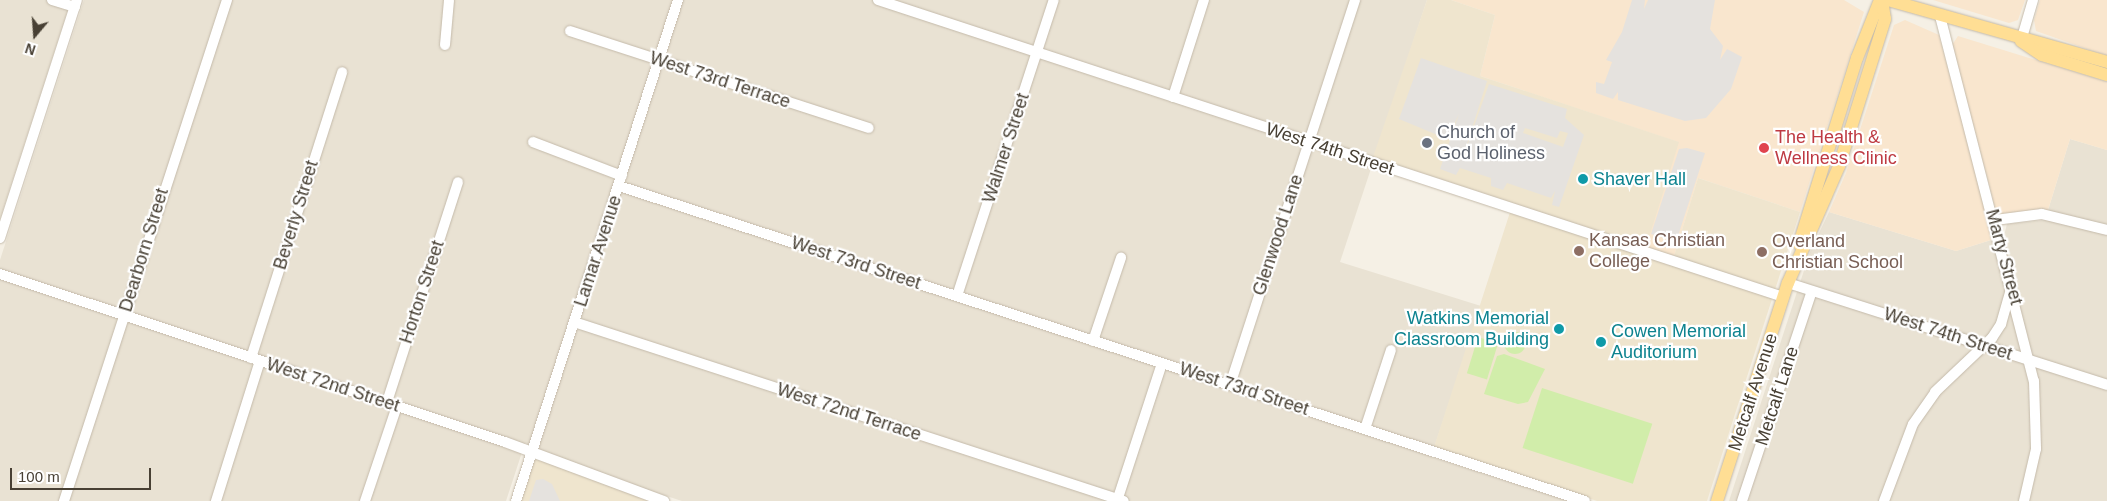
<!DOCTYPE html>
<html>
<head>
<meta charset="utf-8">
<style>
  body { margin:0 }
  #map { position:relative; width:2107px; height:501px; overflow:hidden; background:#f5f0e5; font-family:Helvetica,sans-serif }
  div>[style] { position:absolute }
  [style*='--x'] { left:calc(var(--x)*1px); top:calc(var(--y)*1px); width:calc(var(--w)*1px); rotate:calc(var(--a)*1deg) }
  .residential>* { inset:0; background:#e9e2d3 }
  .commercial>* { inset:0; background:#f9e6ce }
  .education>* { inset:0; background:#efe5ce }
  .green>* { inset:0; background:#d1edaa; transform-origin:0 0 }
  .round { border-radius:50% }
  .parking>* { inset:0; background:#e5e2de }
  .roads { filter:drop-shadow(0 0 1px #c4baaa) drop-shadow(0 0 1px #c4baaa) }
  .minor>* { height:10px; margin:-5px; padding:0 5px; transform-origin:5px; border-radius:5px; background:#fff }
  .major>* { height:12px; margin:-6px; padding:0 6px; transform-origin:6px; border-radius:6px; background:#ffde94 }
  .dots>* { width:14px; height:14px; translate:-50% -50%; box-sizing:border-box; border:2px solid #fff; border-radius:50% }
  span { translate:-50% -50%; white-space:nowrap; text-align:center; line-height:1.15; -webkit-text-stroke:4.5px #fff; paint-order:stroke }
  .street-label { font-size:18px; color:#484034 }
  .worship-label { font-size:18px; color:#5b616d }
  .left { translate:0 -50%; text-align:left }
  .health-label { font-size:18px; color:#be3a42 }
  .culture-label { font-size:18px; color:#0d838f }
  .right { translate:-100% -50%; text-align:right }
  .education-label { font-size:18px; color:#785e54 }
  .north { position:absolute; left:10px; top:10px; width:50px; height:50px; -webkit-text-stroke:4px #fff; paint-order:stroke; rotate:198deg; font-size:14px; font-weight:700; line-height:20px; text-align:center; color:#484034 }
  .north::after { content:''; display:block; margin:auto; width:18px; height:22px; background:#484034; clip-path:polygon(50% 0,100% 100%,50% 72%,0 100%) }
  .scale { position:absolute; left:10px; top:468px; width:141px; height:22px; box-sizing:border-box; border:2px solid #484034; border-top:0; padding-left:6px; font-size:15px; line-height:18px; white-space:nowrap; color:#484034; -webkit-text-stroke:4px #fff; paint-order:stroke }
</style>
</head>
<body>
<div id="map">
  <div class="residential">
    <i style="clip-path:polygon(0 0,71px 0,0 219px)"></i>
    <i style="clip-path:polygon(84px 0,1427px 0,1340px 262px,1481px 306px,1431px 457px,1568px 501px,682px 501px,583px 469px,525px 443px,506px 501px,0 501px,0 260px)"></i>
    <i style="clip-path:polygon(2070px 139px,2107px 150px,2107px 501px,1729px 501px,1810px 252px,1829px 212px,1956px 251px,2004px 236px,2007px 224px,2045px 220px)"></i>
  </div>
  <div class="commercial">
    <i style="clip-path:polygon(1451px 0,1844px 0,1864px 12px,1800px 212px,1698px 178px,1674px 256px,1645px 247px,1678px 142px,1480px 76px,1495px 15px)"></i>
    <i style="clip-path:polygon(1933px 0,2025px 0,2018px 20px,2009px 23px)"></i>
    <i style="clip-path:polygon(2040px 0,2107px 0,2107px 56px,2036px 31px,2034px 20px)"></i>
    <i style="clip-path:polygon(1905px 20px,1939px 35px,1994px 239px,1956px 251px,1829px 212px,1846px 173px,1894px 25px)"></i>
    <i style="clip-path:polygon(1958px 36px,2107px 82px,2107px 150px,2070px 139px,2048px 210px,2001px 215px,1996px 211px,1952px 45px)"></i>
  </div>
  <div class="education">
    <i style="clip-path:polygon(1427px 0,1451px 0,1495px 15px,1480px 76px,1679px 142px,1646px 247px,1674px 256px,1698px 178px,1800px 212px,1707px 501px,1597px 501px,1434px 447px,1513px 203px,1373px 157px)"></i>
    <i style="clip-path:polygon(534px 460px,542px 460px,654px 501px,520px 501px)"></i>
  </div>
  <div class="green">
    <i class="round" style="left:1504px;top:332px;width:22px;height:22px"></i>
    <i style="left:1478px;top:337px;width:21px;height:38px;rotate:17deg"></i>
    <i style="clip-path:polygon(1504px 354px,1545px 369px,1528px 402px,1518px 404px,1484px 394px,1497px 356px)"></i>
    <i style="left:1542px;top:388px;width:116px;height:63px;rotate:18deg"></i>
  </div>
  <div class="parking">
    <i style="clip-path:polygon(1632px 0,1645px 0,1644px 9px,1648px 0,1715px 0,1710px 29px,1723px 46px,1720px 60px,1727px 49px,1742px 57px,1731px 89px,1706px 118px,1685px 121px,1618px 100px,1618px 92px,1613px 99px,1596px 93px,1596px 82px,1604px 84px,1612px 62px,1606px 60px,1622px 32px)"></i>
    <i style="clip-path:polygon(evenodd,1421px 58px,1487px 81px,1462px 160px,1489px 84px,1567px 109px,1565px 118px,1584px 135px,1559px 207px,1552px 205px,1555px 191px,1551px 198px,1507px 183px,1503px 190px,1491px 186px,1491px 178px,1460px 168px,1456px 175px,1440px 169px,1459px 114px,1447px 139px,1399px 119px,1421px 58px,1525px 128px,1557px 138px,1560px 131px,1568px 133px,1563px 147px,1523px 133px,1525px 128px)"></i>
    <i style="clip-path:polygon(1687px 148px,1705px 153px,1676px 242px,1651px 234px,1679px 149px)"></i>
    <i style="clip-path:polygon(543px 479px,552px 484px,560px 501px,529px 501px,536px 480px)"></i>
  </div>
  <div class="roads">
    <div class="minor">
      <i style="--x:52;--y:0;--w:24;--a:17"></i>
      <i style="--x:878;--y:0;--w:952;--a:18.17"></i>
      <i style="--x:1940;--y:16;--w:377;--a:75.6"></i>
      <i style="--x:2034;--y:381;--w:68;--a:88.3"></i>
      <i style="--x:2036;--y:449;--w:53;--a:103"></i>
      <i style="--x:570;--y:31;--w:314;--a:18"></i>
      <i style="--x:2021;--y:41;--w:43;--a:-73.7"></i>
      <i style="--x:445;--y:45;--w:45;--a:-84.9"></i>
      <i style="--x:1173;--y:97;--w:102;--a:-72.3"></i>
      <i style="--x:533;--y:142;--w:95;--a:20.9"></i>
      <i style="--x:619;--y:186;--w:1016;--a:18.06"></i>
      <i style="--x:1995;--y:220;--w:47;--a:-7.3"></i>
      <i style="--x:2042;--y:214;--w:67;--a:13.8"></i>
      <i style="--x:0;--y:238;--w:250;--a:-72.1"></i>
      <i style="--x:0;--y:274;--w:532;--a:18.4"></i>
      <i style="--x:505;--y:442;--w:170;--a:20.4"></i>
      <i style="--x:1788;--y:283;--w:335;--a:17.7"></i>
      <i style="--x:957;--y:296;--w:311;--a:-71.9"></i>
      <i style="--x:574;--y:322;--w:578;--a:18.03"></i>
      <i style="--x:1093;--y:341;--w:88;--a:-71.4"></i>
      <i style="--x:251;--y:358;--w:300;--a:-72.3"></i>
      <i style="--x:1230;--y:385;--w:405;--a:-72"></i>
      <i style="--x:387;--y:402;--w:231;--a:-72.1"></i>
      <i style="--x:1365;--y:429;--w:83;--a:-71.8"></i>
      <i style="--x:64;--y:501;--w:527;--a:-71.98"></i>
      <i style="--x:216;--y:501;--w:147;--a:-72.6"></i>
      <i style="--x:365;--y:501;--w:100;--a:-71.4"></i>
      <i style="--x:516;--y:501;--w:527;--a:-72.08"></i>
      <i style="--x:1117;--y:501;--w:145;--a:-71.9"></i>
      <i style="--x:1742;--y:501;--w:221;--a:-71.6"></i>
      <i style="--x:1884;--y:501;--w:82;--a:-69.4"></i>
      <i style="--x:1913;--y:424;--w:39;--a:-55"></i>
      <i style="--x:1935;--y:392;--w:79;--a:-43.5"></i>
      <i style="--x:1992;--y:338;--w:17;--a:-57"></i>
      <i style="--x:2001;--y:324;--w:37;--a:-74"></i>
    </div>
    <div class="major">
      <i style="--x:1888;--y:0;--w:228;--a:15.8"></i>
      <i style="--x:2021;--y:41;--w:25;--a:34"></i>
      <i style="--x:2042;--y:55;--w:68;--a:17.1"></i>
      <i style="--x:1799;--y:244;--w:195;--a:-72.7"></i>
      <i style="--x:1857;--y:58;--w:62;--a:-68.4"></i>
      <i style="--x:1717;--y:501;--w:229;--a:-72"></i>
      <i style="--x:1788;--y:283;--w:128;--a:-66.4"></i>
      <i style="--x:1839;--y:166;--w:154;--a:-72.6"></i>
      <i style="--x:1885;--y:19;--w:19;--a:-99"></i>
    </div>
  </div>
  <div class="dots">
    <i style="left:1427px;top:143px;background:#6b7280"></i>
    <i style="left:1764px;top:148px;background:#e0444e"></i>
    <i style="left:1583px;top:179px;background:#0f9aa8"></i>
    <i style="left:1579px;top:251px;background:#8d6e63"></i>
    <i style="left:1762px;top:252px;background:#8d6e63"></i>
    <i style="left:1559px;top:329px;background:#0f9aa8"></i>
    <i style="left:1601px;top:342px;background:#0f9aa8"></i>
  </div>
  <div class="street-label">
    <span style="left:720px;top:80px;rotate:18deg">West 73rd Terrace</span>
    <span style="left:1006px;top:148px;rotate:-72deg">Walmer Street</span>
    <span style="left:1330px;top:149px;rotate:18deg">West 74th Street</span>
    <span style="left:296px;top:215px;rotate:-73deg">Beverly Street</span>
    <span style="left:1278px;top:235px;rotate:-72deg">Glenwood Lane</span>
    <span style="left:144px;top:250px;rotate:-73deg">Dearborn Street</span>
    <span style="left:598px;top:251px;rotate:-72deg">Lamar Avenue</span>
    <span style="left:2004px;top:257px;rotate:75deg">Marty Street</span>
    <span style="left:856px;top:263px;rotate:18deg">West 73rd Street</span>
    <span style="left:422px;top:292px;rotate:-72deg">Horton Street</span>
    <span style="left:1948px;top:334px;rotate:18deg">West 74th Street</span>
    <span style="left:333px;top:385px;rotate:18deg">West 72nd Street</span>
    <span style="left:1244px;top:389px;rotate:18deg">West 73rd Street</span>
    <span style="left:1753px;top:392px;rotate:-72deg">Metcalf Avenue</span>
    <span style="left:1777px;top:396px;rotate:-72deg">Metcalf Lane</span>
    <span style="left:849px;top:412px;rotate:18deg">West 72nd Terrace</span>
  </div>
  <div class="worship-label">
    <span class="left" style="left:1437px;top:143px">Church of<br>God Holiness</span>
  </div>
  <div class="health-label">
    <span class="left" style="left:1775px;top:148px">The Health &amp;<br>Wellness Clinic</span>
  </div>
  <div class="culture-label">
    <span class="left" style="left:1593px;top:179px">Shaver Hall</span>
    <span class="right" style="left:1549px;top:329px">Watkins Memorial<br>Classroom Building</span>
    <span class="left" style="left:1611px;top:342px">Cowen Memorial<br>Auditorium</span>
  </div>
  <div class="education-label">
    <span class="left" style="left:1589px;top:251px">Kansas Christian<br>College</span>
    <span class="left" style="left:1772px;top:252px">Overland<br>Christian School</span>
  </div>
  <div class="north">N</div>
  <div class="scale">100 m</div>
</div>
</body>
</html>
